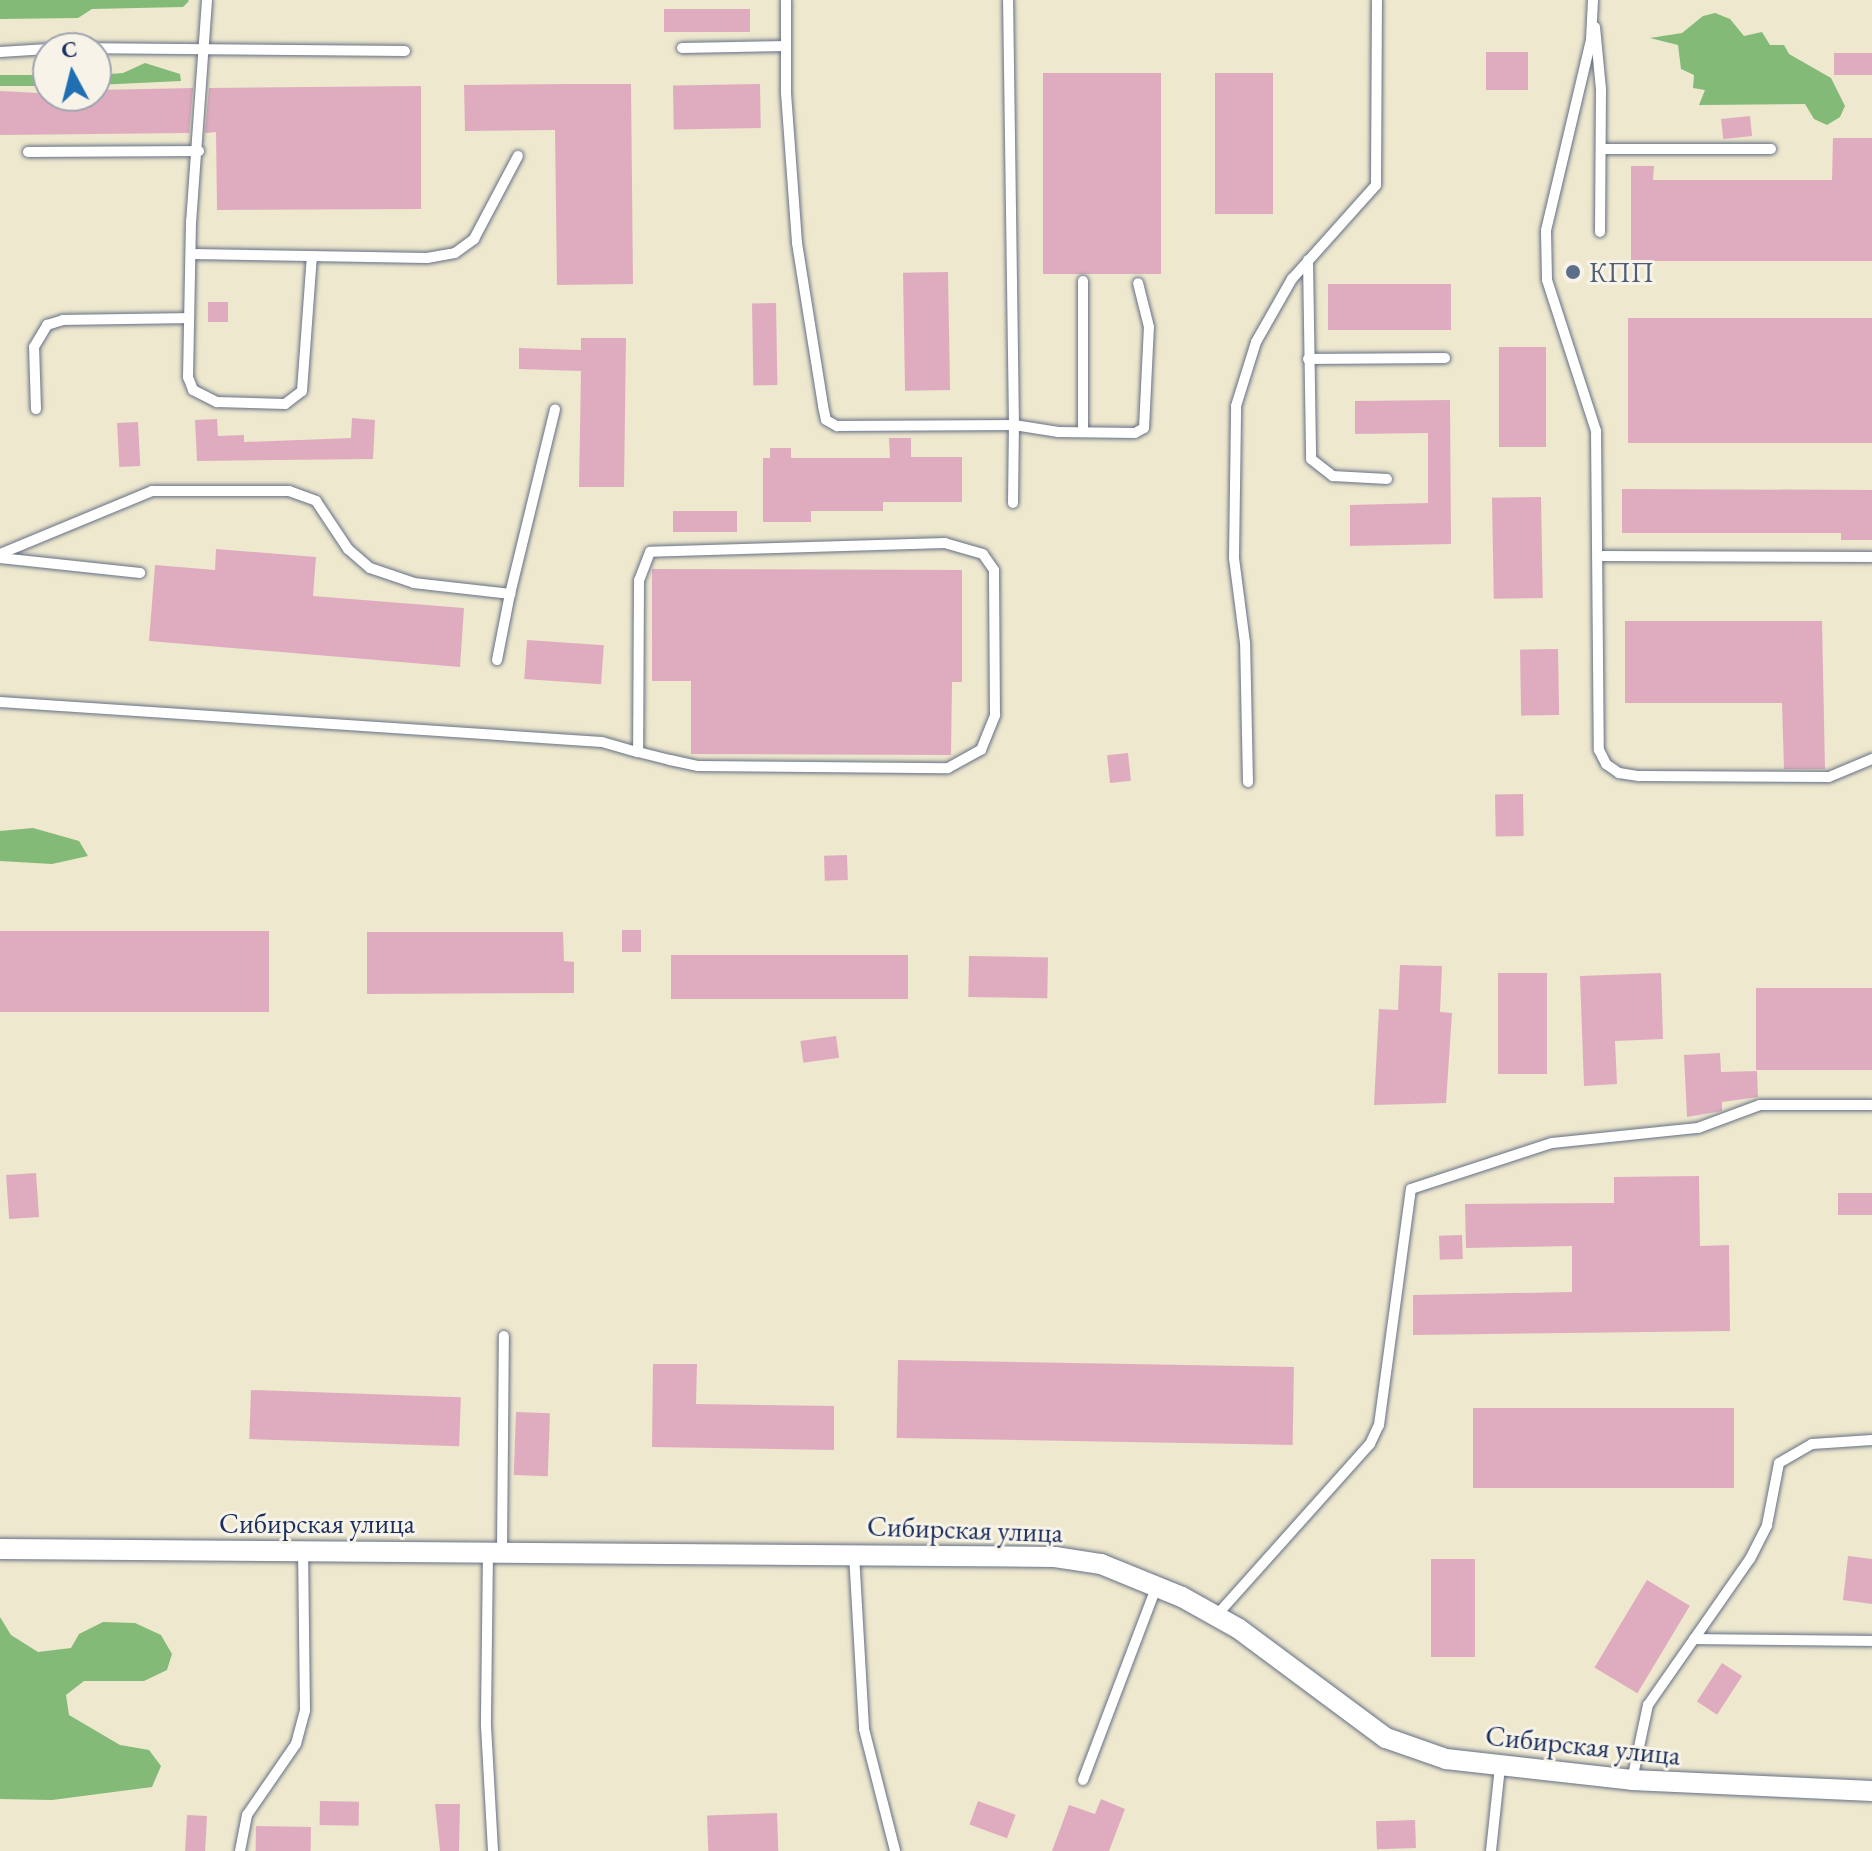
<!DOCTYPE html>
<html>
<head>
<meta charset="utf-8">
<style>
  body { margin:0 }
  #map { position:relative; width:1872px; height:1851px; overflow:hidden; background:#eee8ce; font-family:"EB Garamond",serif }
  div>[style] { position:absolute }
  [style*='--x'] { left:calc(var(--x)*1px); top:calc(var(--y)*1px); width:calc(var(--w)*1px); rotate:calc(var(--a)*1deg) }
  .forest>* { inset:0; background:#83ba77; transform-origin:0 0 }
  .building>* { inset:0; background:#dfacbf; transform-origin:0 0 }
  .roads { filter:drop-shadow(0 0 2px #657085) drop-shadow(0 0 2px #657085) }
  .lane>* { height:10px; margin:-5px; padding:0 5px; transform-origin:5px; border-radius:5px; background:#fff }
  .street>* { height:20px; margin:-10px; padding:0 10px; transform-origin:10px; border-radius:10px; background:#fff }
  .dots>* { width:22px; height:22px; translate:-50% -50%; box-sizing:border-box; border:4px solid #f7f3e8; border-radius:50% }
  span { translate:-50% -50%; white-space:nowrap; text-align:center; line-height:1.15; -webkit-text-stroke:6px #f7f3e8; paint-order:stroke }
  .service-label { font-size:28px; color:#4e5e75 }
  .left { translate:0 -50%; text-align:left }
  .street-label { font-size:28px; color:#1b2f5e }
  .north { position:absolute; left:32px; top:32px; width:80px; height:80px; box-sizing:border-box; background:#f7f3e8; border:2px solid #9fa5b1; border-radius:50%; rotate:353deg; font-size:22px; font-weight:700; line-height:32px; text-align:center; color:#1b2f5e }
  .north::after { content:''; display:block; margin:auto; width:28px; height:36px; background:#1f6fb2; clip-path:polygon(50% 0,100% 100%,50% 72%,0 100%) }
</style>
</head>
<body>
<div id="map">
  <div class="forest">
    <i style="clip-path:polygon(0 0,188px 0,189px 1px,183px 7px,92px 9px,78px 18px,0 19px)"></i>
    <i style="clip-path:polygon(1715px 13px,1730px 19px,1744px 36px,1762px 32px,1770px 45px,1784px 45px,1789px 54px,1831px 78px,1845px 106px,1840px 117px,1827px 125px,1814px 119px,1805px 104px,1699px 105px,1705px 90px,1693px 88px,1694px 75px,1681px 69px,1678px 45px,1650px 38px,1682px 33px,1703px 16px)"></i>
    <i style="clip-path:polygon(145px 63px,180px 74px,181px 81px,96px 85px,96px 75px,123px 73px)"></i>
    <i style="left:48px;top:75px;width:11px;height:48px;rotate:90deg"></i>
    <i style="clip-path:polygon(33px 828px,79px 841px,88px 856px,52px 864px,0 861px,0 831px)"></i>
    <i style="clip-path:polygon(0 1617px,11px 1635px,38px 1652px,71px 1648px,79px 1634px,103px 1622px,135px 1623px,161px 1635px,172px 1654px,167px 1670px,144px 1681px,84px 1681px,66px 1695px,69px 1715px,120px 1745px,149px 1750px,161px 1766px,152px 1787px,52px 1800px,0 1799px)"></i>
  </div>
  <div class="building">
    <i style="left:750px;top:9px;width:23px;height:86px;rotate:90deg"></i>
    <i style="left:1486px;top:52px;width:42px;height:38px"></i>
    <i style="left:1834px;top:53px;width:38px;height:22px"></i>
    <i style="left:1161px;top:73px;width:201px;height:118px;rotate:90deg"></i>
    <i style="left:1215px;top:73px;width:58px;height:141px"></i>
    <i style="clip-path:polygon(571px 84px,631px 84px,633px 284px,557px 285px,555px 130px,465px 131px,464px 85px)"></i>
    <i style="left:760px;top:84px;width:44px;height:87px;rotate:89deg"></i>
    <i style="clip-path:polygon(421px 86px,421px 209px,217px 210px,216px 132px,205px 133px,209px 88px)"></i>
    <i style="clip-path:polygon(193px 88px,189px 133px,0 135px,0 91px,96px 96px,96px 90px)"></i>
    <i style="left:1750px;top:116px;width:20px;height:29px;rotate:84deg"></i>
    <i style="clip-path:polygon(1833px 138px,1872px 138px,1872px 261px,1631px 261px,1631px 166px,1654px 166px,1653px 180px,1832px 180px)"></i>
    <i style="left:948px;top:272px;width:118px;height:45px;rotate:89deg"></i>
    <i style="left:1328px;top:284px;width:123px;height:46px"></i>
    <i style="left:208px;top:302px;width:20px;height:20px"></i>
    <i style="left:776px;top:303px;width:82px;height:24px;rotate:89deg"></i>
    <i style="left:1872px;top:318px;width:125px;height:244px;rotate:90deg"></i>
    <i style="clip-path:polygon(581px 338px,626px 338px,624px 487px,579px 487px,581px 371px,519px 369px,519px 348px,581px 350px)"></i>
    <i style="left:1499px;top:347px;width:47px;height:100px"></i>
    <i style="clip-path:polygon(1450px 400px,1451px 544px,1350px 546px,1350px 505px,1428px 503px,1428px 433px,1355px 434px,1355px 401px)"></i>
    <i style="clip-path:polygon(352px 418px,375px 420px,373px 459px,197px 461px,195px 420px,217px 419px,218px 436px,244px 435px,244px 442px,351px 438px)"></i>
    <i style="left:138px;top:422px;width:44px;height:21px;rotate:87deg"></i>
    <i style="clip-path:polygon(889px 438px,911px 438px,911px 457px,962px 457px,962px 502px,883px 502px,883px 511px,811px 511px,811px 522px,763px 522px,763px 458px,770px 458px,770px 448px,791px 448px,791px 458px,890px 458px)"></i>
    <i style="clip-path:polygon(1622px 489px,1872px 490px,1872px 540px,1841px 540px,1841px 533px,1622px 533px)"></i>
    <i style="left:1541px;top:497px;width:101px;height:49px;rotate:89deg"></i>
    <i style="left:673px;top:511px;width:64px;height:21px"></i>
    <i style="clip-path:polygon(216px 549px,316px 557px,313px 596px,464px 608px,460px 667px,149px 641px,155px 565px,215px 570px)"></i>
    <i style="clip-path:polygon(652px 569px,962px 570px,962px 682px,952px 682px,951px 755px,691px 754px,691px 681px,652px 681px)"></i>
    <i style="clip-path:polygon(1625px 621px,1822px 621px,1825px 769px,1784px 769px,1782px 703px,1625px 703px)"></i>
    <i style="left:527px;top:640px;width:77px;height:39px;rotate:4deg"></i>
    <i style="left:1558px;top:649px;width:66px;height:38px;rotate:89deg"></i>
    <i style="left:1128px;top:753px;width:28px;height:21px;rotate:84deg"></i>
    <i style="left:1523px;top:794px;width:42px;height:28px;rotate:89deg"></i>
    <i style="left:847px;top:855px;width:25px;height:23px;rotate:88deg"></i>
    <i style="left:622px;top:930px;width:19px;height:22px"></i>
    <i style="left:0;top:931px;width:269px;height:81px"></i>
    <i style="clip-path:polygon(367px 932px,563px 932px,564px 961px,574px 962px,574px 993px,367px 994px)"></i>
    <i style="left:671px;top:955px;width:237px;height:44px"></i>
    <i style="left:969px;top:956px;width:79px;height:41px;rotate:1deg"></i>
    <i style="clip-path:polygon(1400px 965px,1442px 966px,1440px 1012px,1452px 1013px,1446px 1103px,1374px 1105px,1379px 1009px,1398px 1010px)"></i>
    <i style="left:1498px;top:973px;width:49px;height:101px"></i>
    <i style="clip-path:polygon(1661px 973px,1663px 1039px,1615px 1041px,1617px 1084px,1584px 1086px,1580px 976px)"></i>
    <i style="left:1872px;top:988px;width:82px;height:116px;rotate:90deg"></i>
    <i style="left:836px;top:1036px;width:22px;height:36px;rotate:82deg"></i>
    <i style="clip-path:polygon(1720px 1053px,1721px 1072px,1757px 1071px,1758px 1097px,1722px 1102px,1722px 1111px,1687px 1117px,1684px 1055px)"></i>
    <i style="left:36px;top:1173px;width:44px;height:30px;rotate:86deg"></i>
    <i style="clip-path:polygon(1699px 1176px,1700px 1246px,1729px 1245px,1730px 1331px,1413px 1335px,1413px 1295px,1572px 1292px,1572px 1246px,1466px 1248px,1465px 1204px,1614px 1203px,1614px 1177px)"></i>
    <i style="left:1838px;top:1193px;width:34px;height:22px"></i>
    <i style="left:1462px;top:1235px;width:24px;height:23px;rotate:88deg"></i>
    <i style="left:898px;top:1360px;width:396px;height:78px;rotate:1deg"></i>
    <i style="clip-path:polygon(653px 1364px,697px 1364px,696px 1404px,834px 1406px,834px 1450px,652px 1447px)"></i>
    <i style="left:251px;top:1390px;width:210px;height:49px;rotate:2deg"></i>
    <i style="left:1734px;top:1408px;width:80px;height:261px;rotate:90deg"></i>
    <i style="left:516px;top:1412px;width:34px;height:63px;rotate:2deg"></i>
    <i style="clip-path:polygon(1848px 1556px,1872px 1559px,1872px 1604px,1843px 1600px)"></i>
    <i style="left:1475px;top:1559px;width:98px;height:44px;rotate:90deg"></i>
    <i style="left:1647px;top:1580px;width:50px;height:102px;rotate:31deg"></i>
    <i style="left:1722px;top:1663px;width:24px;height:46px;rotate:33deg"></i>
    <i style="clip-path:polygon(1101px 1799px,1125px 1809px,1109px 1851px,1052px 1851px,1069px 1805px,1095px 1814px)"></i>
    <i style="left:320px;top:1801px;width:39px;height:24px;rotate:1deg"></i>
    <i style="left:978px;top:1801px;width:40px;height:25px;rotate:20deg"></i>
    <i style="clip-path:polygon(435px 1804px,460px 1804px,459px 1851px,440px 1851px)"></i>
    <i style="left:777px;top:1813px;width:38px;height:70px;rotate:88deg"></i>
    <i style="left:187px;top:1815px;width:20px;height:36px;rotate:3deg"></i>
    <i style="left:1415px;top:1820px;width:28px;height:39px;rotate:88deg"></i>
    <i style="left:256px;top:1826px;width:55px;height:25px;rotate:1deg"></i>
  </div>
  <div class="roads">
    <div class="lane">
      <i style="--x:207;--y:0;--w:222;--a:94.1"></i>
      <i style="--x:191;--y:221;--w:156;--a:91.1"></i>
      <i style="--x:188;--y:377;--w:14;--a:69"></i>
      <i style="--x:193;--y:390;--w:27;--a:27"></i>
      <i style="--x:217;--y:402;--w:68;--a:1.7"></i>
      <i style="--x:285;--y:404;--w:21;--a:-37"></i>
      <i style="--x:302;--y:391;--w:135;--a:-85.8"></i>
      <i style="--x:786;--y:0;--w:93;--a:90"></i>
      <i style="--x:786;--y:93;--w:150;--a:85.8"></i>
      <i style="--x:797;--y:243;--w:165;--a:80.9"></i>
      <i style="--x:823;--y:406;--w:14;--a:78"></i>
      <i style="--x:826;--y:420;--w:13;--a:29"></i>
      <i style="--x:837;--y:426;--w:177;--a:-0.3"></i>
      <i style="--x:1014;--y:425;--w:425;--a:-90.8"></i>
      <i style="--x:1593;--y:0;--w:40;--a:92.9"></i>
      <i style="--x:1591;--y:40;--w:196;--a:103.3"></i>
      <i style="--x:1546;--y:231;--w:49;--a:88.8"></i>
      <i style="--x:1547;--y:280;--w:159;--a:72"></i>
      <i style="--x:1596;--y:431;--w:319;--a:89.5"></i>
      <i style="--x:1599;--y:750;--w:16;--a:63"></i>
      <i style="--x:1606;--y:764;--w:16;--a:35"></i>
      <i style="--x:1619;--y:773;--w:20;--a:9"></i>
      <i style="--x:1639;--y:776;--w:190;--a:0.3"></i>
      <i style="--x:1829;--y:777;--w:47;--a:-22.7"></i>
      <i style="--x:1595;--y:27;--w:62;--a:84.5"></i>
      <i style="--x:1601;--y:89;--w:143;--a:90.4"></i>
      <i style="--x:70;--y:48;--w:335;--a:0.5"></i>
      <i style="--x:682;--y:48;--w:104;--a:-1.1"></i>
      <i style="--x:0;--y:52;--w:48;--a:-3.6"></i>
      <i style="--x:1601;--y:149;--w:170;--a:0"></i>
      <i style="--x:28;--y:152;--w:171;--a:-0.3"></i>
      <i style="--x:191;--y:254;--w:236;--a:1"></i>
      <i style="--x:427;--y:258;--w:28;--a:-10"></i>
      <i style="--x:455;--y:253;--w:24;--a:-36"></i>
      <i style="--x:474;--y:239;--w:94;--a:-62.1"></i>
      <i style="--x:1308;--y:260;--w:199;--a:89.1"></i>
      <i style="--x:1311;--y:459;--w:28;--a:38"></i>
      <i style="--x:1333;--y:476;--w:54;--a:3.2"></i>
      <i style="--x:1308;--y:359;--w:137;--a:-0.4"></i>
      <i style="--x:36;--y:409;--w:62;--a:-91.8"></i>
      <i style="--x:34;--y:347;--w:26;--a:-59"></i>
      <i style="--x:47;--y:325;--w:17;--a:-17"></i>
      <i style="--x:63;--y:320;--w:126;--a:-0.9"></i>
      <i style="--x:1083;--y:432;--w:151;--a:-90"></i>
      <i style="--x:1013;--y:503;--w:78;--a:-89.3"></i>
      <i style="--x:1014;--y:425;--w:45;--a:9"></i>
      <i style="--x:1058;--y:432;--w:77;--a:0.7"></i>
      <i style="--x:1135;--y:433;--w:10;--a:-29"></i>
      <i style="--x:1144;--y:428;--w:101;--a:-87.2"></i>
      <i style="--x:1149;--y:327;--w:45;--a:-104"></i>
      <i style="--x:0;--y:554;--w:165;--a:-22.5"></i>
      <i style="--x:152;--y:491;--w:137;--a:0"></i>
      <i style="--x:289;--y:491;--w:29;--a:20"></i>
      <i style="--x:316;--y:501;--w:58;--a:56.3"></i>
      <i style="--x:348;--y:549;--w:29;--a:41"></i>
      <i style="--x:370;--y:568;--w:46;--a:18.8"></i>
      <i style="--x:414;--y:583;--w:97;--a:6.5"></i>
      <i style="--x:510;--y:594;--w:190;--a:-76.3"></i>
      <i style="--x:1600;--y:556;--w:272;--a:0.2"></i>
      <i style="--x:0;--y:558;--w:141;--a:6.1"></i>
      <i style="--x:497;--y:660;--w:67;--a:-78.9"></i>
      <i style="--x:0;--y:702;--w:603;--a:3.8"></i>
      <i style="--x:602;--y:742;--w:37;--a:16"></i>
      <i style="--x:638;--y:752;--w:33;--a:14"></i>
      <i style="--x:670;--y:760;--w:29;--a:12"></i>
      <i style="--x:698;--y:766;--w:250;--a:0.5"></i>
      <i style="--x:948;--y:768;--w:38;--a:-29"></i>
      <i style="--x:981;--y:750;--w:38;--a:-68"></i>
      <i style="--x:995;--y:715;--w:145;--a:-90.4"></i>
      <i style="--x:994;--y:570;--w:19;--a:-125"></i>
      <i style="--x:983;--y:554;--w:40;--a:-164"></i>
      <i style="--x:945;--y:543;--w:295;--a:178.3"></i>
      <i style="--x:650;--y:552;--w:30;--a:111"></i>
      <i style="--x:639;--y:580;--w:172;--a:90.3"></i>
      <i style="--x:1248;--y:782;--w:139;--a:-91.2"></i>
      <i style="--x:1245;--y:643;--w:86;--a:-97.4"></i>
      <i style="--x:1234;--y:558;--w:152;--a:-89.2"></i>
      <i style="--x:1236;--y:406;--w:67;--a:-72.6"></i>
      <i style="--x:1256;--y:342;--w:73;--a:-60.3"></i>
      <i style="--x:1292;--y:279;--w:126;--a:-48.2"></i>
      <i style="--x:1376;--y:185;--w:185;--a:-89.7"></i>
      <i style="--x:488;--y:1552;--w:174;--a:90.7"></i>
      <i style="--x:486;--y:1726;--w:125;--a:86.8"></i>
      <i style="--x:502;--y:1552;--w:216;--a:-89.5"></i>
      <i style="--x:854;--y:1554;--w:175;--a:86.7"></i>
      <i style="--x:864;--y:1729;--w:126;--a:75.7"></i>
      <i style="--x:1216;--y:1616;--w:231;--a:-48.2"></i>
      <i style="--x:1370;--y:1444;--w:21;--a:-65"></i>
      <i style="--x:1379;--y:1425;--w:238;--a:-82.3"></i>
      <i style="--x:1411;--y:1189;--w:148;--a:-18.1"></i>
      <i style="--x:1552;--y:1143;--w:147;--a:-5.9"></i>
      <i style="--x:1698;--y:1128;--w:66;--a:-20.4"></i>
      <i style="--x:1760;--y:1105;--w:112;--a:0"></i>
      <i style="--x:1694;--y:1639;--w:178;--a:0.6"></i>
      <i style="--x:1083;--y:1780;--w:209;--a:-69.2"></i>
      <i style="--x:1632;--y:1780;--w:77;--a:-78"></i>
      <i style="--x:1648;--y:1705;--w:178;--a:-55.1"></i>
      <i style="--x:1750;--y:1559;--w:38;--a:-63"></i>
      <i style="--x:1767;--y:1525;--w:63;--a:-79"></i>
      <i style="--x:1779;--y:1463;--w:38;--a:-30"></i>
      <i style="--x:1812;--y:1444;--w:60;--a:-3.8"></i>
      <i style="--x:240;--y:1851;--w:37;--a:-79"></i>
      <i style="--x:247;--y:1815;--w:86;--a:-55.4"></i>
      <i style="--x:296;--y:1744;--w:34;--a:-75"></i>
      <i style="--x:305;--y:1711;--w:160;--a:-90.7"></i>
      <i style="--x:1491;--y:1851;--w:84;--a:-83.9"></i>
    </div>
    <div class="street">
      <i style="--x:0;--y:1549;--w:1055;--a:0.43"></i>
      <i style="--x:1055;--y:1557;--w:47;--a:8.7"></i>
      <i style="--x:1101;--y:1564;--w:87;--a:22.2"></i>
      <i style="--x:1182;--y:1597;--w:65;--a:29.3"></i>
      <i style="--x:1239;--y:1629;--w:183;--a:36.6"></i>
      <i style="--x:1386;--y:1738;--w:64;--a:19.3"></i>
      <i style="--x:1446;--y:1759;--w:187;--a:6.4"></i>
      <i style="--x:1632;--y:1780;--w:240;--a:2.6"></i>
    </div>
  </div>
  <div class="dots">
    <i style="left:1573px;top:272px;background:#5c6f8a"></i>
  </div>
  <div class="service-label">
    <span class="left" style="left:1589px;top:272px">КПП</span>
  </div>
  <div class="street-label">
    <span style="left:317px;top:1523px">Сибирская улица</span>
    <span style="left:965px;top:1529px;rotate:2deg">Сибирская улица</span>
    <span style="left:1583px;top:1745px;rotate:6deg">Сибирская улица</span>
  </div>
  <div class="north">С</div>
</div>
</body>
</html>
